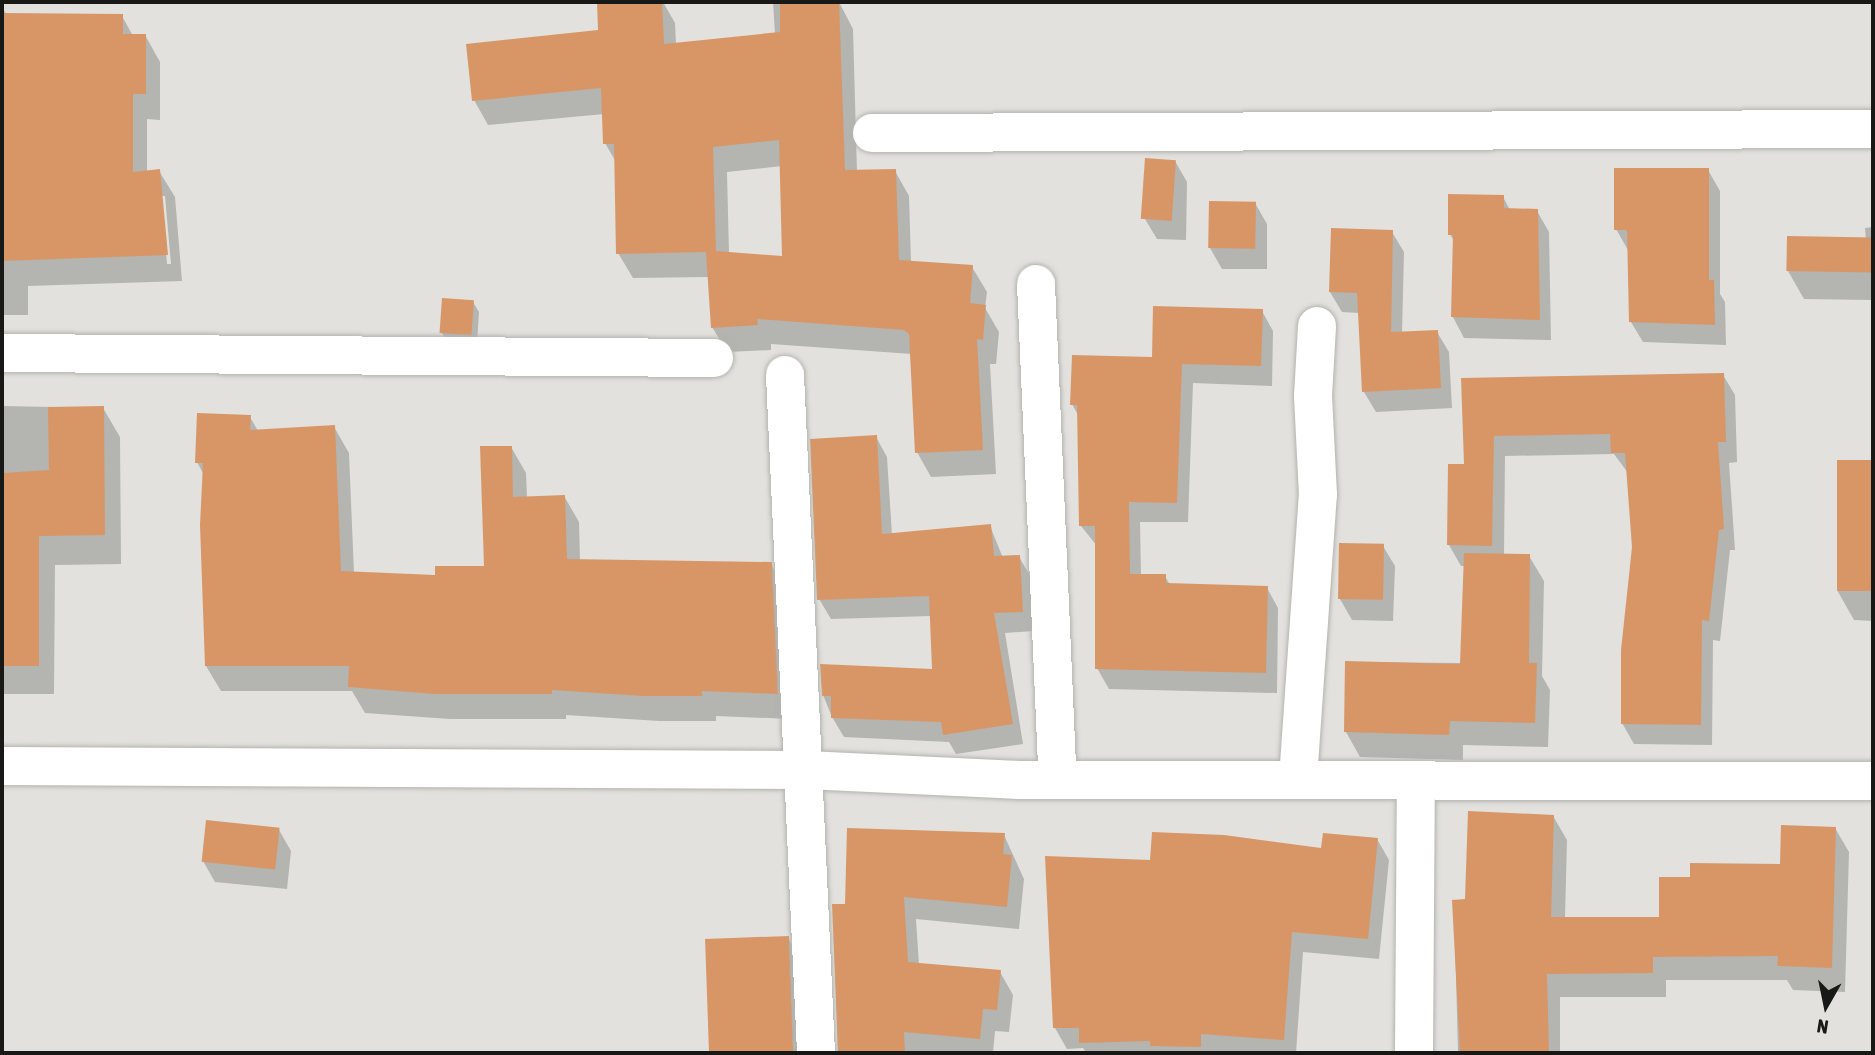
<!DOCTYPE html>
<html>
<head>
<meta charset="utf-8">
<style>
  body { margin:0 }
  #map { position:relative; width:1875px; height:1055px; overflow:hidden; background:#e2e1dd; font-family:"Asap Condensed",sans-serif }
  div>[style] { position:absolute }
  [style*='--x'] { left:calc(var(--x)*1px); top:calc(var(--y)*1px); width:calc(var(--w)*1px); rotate:calc(var(--a)*1deg) }
  .shadow>* { inset:0; background:#0003 }
  .building>* { inset:0; background:#d89666; transform-origin:0 0 }
  .roads { filter:drop-shadow(0 0 2px #b4b3ae) drop-shadow(0 0 2px #b4b3ae) }
  .minor>* { height:38px; margin:-19px; padding:0 19px; transform-origin:19px; border-radius:19px; background:#fff }
  span { translate:-50% -50%; white-space:nowrap; text-align:center; line-height:1.15; -webkit-text-stroke:5px #e2e1dd; paint-order:stroke }
  .frame { position:absolute; inset:0; border:4px solid #181817; pointer-events:none }
  .north { position:absolute; left:1791px; top:971px; width:70px; height:70px; -webkit-text-stroke:5px #e2e1dd; paint-order:stroke; rotate:189deg; font-size:19px; font-weight:700; line-height:28px; text-align:center; color:#181817 }
  .north::after { content:''; display:block; margin:auto; width:24px; height:32px; background:#181817; clip-path:polygon(50% 0,100% 100%,50% 72%,0 100%) }
</style>
</head>
<body>
<div id="map">
  <div class="shadow">
    <i style="clip-path:polygon(evenodd,599px 2px,663px 2px,675px 23px,676px 44px,775px 34px,773px 2px,839px 2px,853px 29px,857px 172px,895px 171px,909px 196px,911px 262px,972px 267px,987px 292px,985px 308px,999px 332px,996px 364px,990px 364px,996px 474px,931px 477px,917px 452px,912px 354px,771px 344px,771px 350px,727px 352px,712px 327px,709px 277px,633px 278px,618px 253px,616px 162px,605px 143px,604px 114px,488px 125px,474px 100px,600px 32px,599px 2px,782px 166px,784px 258px,729px 254px,727px 172px,782px 166px)"></i>
    <i style="clip-path:polygon(evenodd,2px 7px,7px 15px,122px 16px,133px 36px,145px 35px,160px 62px,160px 120px,147px 119px,147px 172px,159px 171px,175px 197px,182px 281px,28px 286px,28px 315px,2px 315px,2px 7px,161px 196px,165px 196px,171px 264px,167px 264px,161px 196px)"></i>
    <i style="clip-path:polygon(1175px 161px,1187px 182px,1186px 240px,1157px 239px,1145px 219px)"></i>
    <i style="clip-path:polygon(1708px 170px,1720px 191px,1720px 294px,1725px 302px,1726px 345px,1643px 342px,1631px 322px,1628px 250px,1616px 229px)"></i>
    <i style="clip-path:polygon(1503px 197px,1510px 210px,1537px 211px,1549px 232px,1551px 340px,1464px 338px,1453px 317px,1455px 243px,1450px 234px)"></i>
    <i style="clip-path:polygon(1255px 203px,1267px 224px,1267px 269px,1222px 269px,1210px 248px)"></i>
    <i style="clip-path:polygon(1873px 227px,1873px 314px,1872px 300px,1804px 299px,1788px 271px,1866px 240px,1865px 228px)"></i>
    <i style="clip-path:polygon(1392px 232px,1404px 252px,1402px 333px,1437px 332px,1449px 352px,1452px 408px,1376px 412px,1364px 392px,1359px 313px,1342px 312px,1330px 292px)"></i>
    <i style="clip-path:polygon(473px 302px,479px 312px,477px 344px,447px 343px,442px 333px)"></i>
    <i style="clip-path:polygon(1262px 311px,1273px 331px,1272px 386px,1193px 383px,1188px 522px,1140px 522px,1141px 576px,1165px 576px,1170px 585px,1267px 588px,1278px 608px,1277px 693px,1109px 689px,1097px 668px,1097px 546px,1081px 526px,1079px 417px,1072px 404px,1154px 359px)"></i>
    <i style="clip-path:polygon(1723px 375px,1735px 395px,1737px 462px,1729px 463px,1735px 550px,1730px 550px,1720px 641px,1713px 640px,1712px 745px,1634px 744px,1622px 723px,1634px 547px,1628px 473px,1614px 454px,1505px 456px,1504px 555px,1529px 556px,1544px 581px,1542px 676px,1550px 690px,1548px 747px,1463px 745px,1463px 760px,1360px 757px,1346px 732px,1347px 662px,1463px 663px,1466px 566px,1461px 566px,1449px 545px,1465px 466px,1463px 380px)"></i>
    <i style="clip-path:polygon(2px 406px,103px 408px,120px 437px,121px 564px,55px 565px,54px 694px,2px 694px)"></i>
    <i style="clip-path:polygon(250px 417px,258px 431px,334px 427px,349px 453px,354px 573px,436px 577px,486px 568px,511px 447px,526px 473px,527px 498px,564px 496px,579px 522px,580px 561px,771px 564px,786px 590px,791px 719px,716px 716px,716px 721px,659px 721px,566px 715px,566px 719px,450px 719px,365px 713px,352px 691px,221px 691px,206px 666px,204px 475px,197px 462px)"></i>
    <i style="clip-path:polygon(876px 437px,887px 457px,892px 535px,990px 526px,1003px 558px,1019px 557px,1031px 577px,1034px 631px,1005px 633px,1023px 744px,956px 754px,949px 742px,844px 737px,832px 717px,823px 695px,934px 670px,931px 616px,831px 619px,819px 599px)"></i>
    <i style="clip-path:polygon(1839px 461px,1873px 462px,1873px 621px,1854px 620px,1837px 590px)"></i>
    <i style="clip-path:polygon(1383px 546px,1395px 566px,1393px 621px,1352px 620px,1340px 599px)"></i>
    <i style="clip-path:polygon(1553px 816px,1567px 840px,1565px 918px,1661px 919px,1692px 879px,1782px 866px,1835px 828px,1849px 852px,1845px 992px,1793px 990px,1787px 980px,1666px 980px,1666px 997px,1560px 997px,1560px 1053px,1458px 1053px,1454px 901px,1466px 901px)"></i>
    <i style="clip-path:polygon(279px 830px,291px 851px,287px 889px,215px 882px,203px 861px)"></i>
    <i style="clip-path:polygon(1004px 835px,1024px 879px,1019px 929px,916px 919px,919px 965px,1000px 972px,1013px 995px,1009px 1032px,995px 1031px,993px 1053px,838px 1053px,834px 924px,847px 906px)"></i>
    <i style="clip-path:polygon(1377px 839px,1389px 860px,1379px 959px,1303px 952px,1296px 1053px,1086px 1053px,1083px 1048px,1067px 1049px,1055px 1028px,1152px 862px,1323px 850px)"></i>
    <i style="clip-path:polygon(788px 938px,805px 968px,810px 1053px,711px 1053px,707px 940px)"></i>
  </div>
  <div class="building">
    <i style="clip-path:polygon(evenodd,597px 2px,662px 2px,664px 44px,780px 32px,780px 4px,839px 2px,845px 170px,896px 169px,899px 260px,973px 265px,970px 303px,986px 305px,983px 340px,977px 339px,983px 450px,915px 453px,909px 334px,904px 330px,757px 319px,758px 325px,711px 328px,706px 252px,616px 254px,614px 144px,603px 144px,601px 88px,472px 101px,466px 44px,598px 30px,597px 2px,779px 140px,782px 256px,716px 251px,713px 147px,779px 140px)"></i>
    <i style="clip-path:polygon(2px 13px,123px 14px,123px 34px,146px 34px,146px 94px,133px 94px,133px 172px,160px 169px,168px 255px,2px 261px)"></i>
    <i style="left:1145px;top:158px;width:31px;height:61px;rotate:4deg"></i>
    <i style="clip-path:polygon(1614px 168px,1709px 168px,1709px 280px,1714px 280px,1715px 325px,1629px 322px,1627px 230px,1614px 230px)"></i>
    <i style="clip-path:polygon(1448px 194px,1504px 195px,1504px 208px,1538px 209px,1540px 320px,1451px 317px,1453px 235px,1448px 235px)"></i>
    <i style="left:1209px;top:201px;width:47px;height:47px;rotate:1deg"></i>
    <i style="clip-path:polygon(1331px 228px,1393px 230px,1391px 332px,1438px 330px,1441px 388px,1362px 392px,1357px 293px,1329px 292px)"></i>
    <i style="left:1787px;top:236px;width:86px;height:35px;rotate:1deg"></i>
    <i style="left:442px;top:298px;width:32px;height:35px;rotate:4deg"></i>
    <i style="clip-path:polygon(1153px 306px,1263px 309px,1261px 366px,1182px 364px,1177px 503px,1129px 502px,1130px 574px,1166px 574px,1166px 583px,1268px 586px,1266px 673px,1095px 669px,1095px 526px,1079px 526px,1077px 405px,1070px 405px,1072px 355px,1152px 357px)"></i>
    <i style="clip-path:polygon(1724px 373px,1726px 442px,1718px 442px,1724px 529px,1719px 530px,1709px 621px,1702px 620px,1701px 725px,1621px 724px,1621px 650px,1632px 547px,1625px 453px,1611px 453px,1610px 434px,1494px 436px,1492px 546px,1447px 545px,1448px 464px,1464px 464px,1461px 378px)"></i>
    <i style="clip-path:polygon(104px 406px,105px 535px,39px 536px,39px 666px,2px 666px,2px 473px,49px 470px,48px 407px)"></i>
    <i style="clip-path:polygon(197px 413px,251px 415px,250px 430px,335px 425px,341px 571px,435px 575px,435px 566px,484px 566px,480px 446px,512px 446px,513px 497px,565px 495px,567px 559px,772px 562px,778px 694px,702px 691px,702px 696px,643px 696px,552px 690px,552px 694px,435px 694px,348px 687px,349px 666px,205px 666px,200px 525px,203px 463px,195px 463px)"></i>
    <i style="clip-path:polygon(877px 435px,882px 534px,991px 524px,994px 556px,1020px 555px,1023px 612px,994px 613px,1013px 724px,943px 735px,941px 722px,831px 718px,831px 696px,822px 696px,820px 664px,932px 669px,929px 596px,817px 600px,810px 439px)"></i>
    <i style="left:1837px;top:460px;width:36px;height:131px"></i>
    <i style="left:1339px;top:543px;width:45px;height:56px;rotate:1deg"></i>
    <i style="clip-path:polygon(1464px 553px,1530px 554px,1529px 663px,1537px 663px,1535px 723px,1450px 721px,1449px 735px,1344px 732px,1345px 661px,1460px 664px)"></i>
    <i style="clip-path:polygon(1468px 811px,1554px 815px,1551px 917px,1659px 917px,1659px 877px,1690px 877px,1690px 863px,1780px 864px,1781px 825px,1836px 827px,1832px 968px,1777px 966px,1778px 956px,1653px 957px,1653px 973px,1547px 974px,1549px 1051px,1460px 1053px,1452px 900px,1465px 899px)"></i>
    <i style="left:206px;top:820px;width:74px;height:42px;rotate:6deg"></i>
    <i style="clip-path:polygon(847px 828px,1005px 833px,1003px 854px,1012px 855px,1007px 907px,904px 897px,908px 962px,1001px 970px,997px 1010px,983px 1009px,980px 1039px,904px 1032px,905px 1053px,838px 1053px,832px 904px,845px 904px)"></i>
    <i style="clip-path:polygon(1152px 832px,1224px 835px,1321px 848px,1323px 833px,1378px 838px,1368px 939px,1292px 932px,1284px 1040px,1201px 1034px,1201px 1047px,1150px 1046px,1150px 1041px,1079px 1043px,1079px 1028px,1053px 1028px,1045px 856px,1150px 860px)"></i>
    <i style="left:789px;top:936px;width:117px;height:84px;rotate:88deg"></i>
  </div>
  <div class="roads">
    <div class="minor">
      <i style="--x:872;--y:133;--w:1001;--a:-0.23"></i>
      <i style="--x:1036;--y:284;--w:496;--a:87.5"></i>
      <i style="--x:2;--y:353;--w:712;--a:0.4"></i>
      <i style="--x:785;--y:375;--w:679;--a:87.38"></i>
      <i style="--x:2;--y:766;--w:804;--a:0.29"></i>
      <i style="--x:806;--y:770;--w:214;--a:2.7"></i>
      <i style="--x:1020;--y:780;--w:853;--a:0.07"></i>
      <i style="--x:1298;--y:779;--w:285;--a:-86"></i>
      <i style="--x:1318;--y:495;--w:99;--a:-92.9"></i>
      <i style="--x:1313;--y:396;--w:70;--a:-86.7"></i>
      <i style="--x:1414;--y:1053;--w:273;--a:-89.6"></i>
    </div>
  </div>
  <div class="frame"></div>
  <div class="north">N</div>
</div>
</body>
</html>
